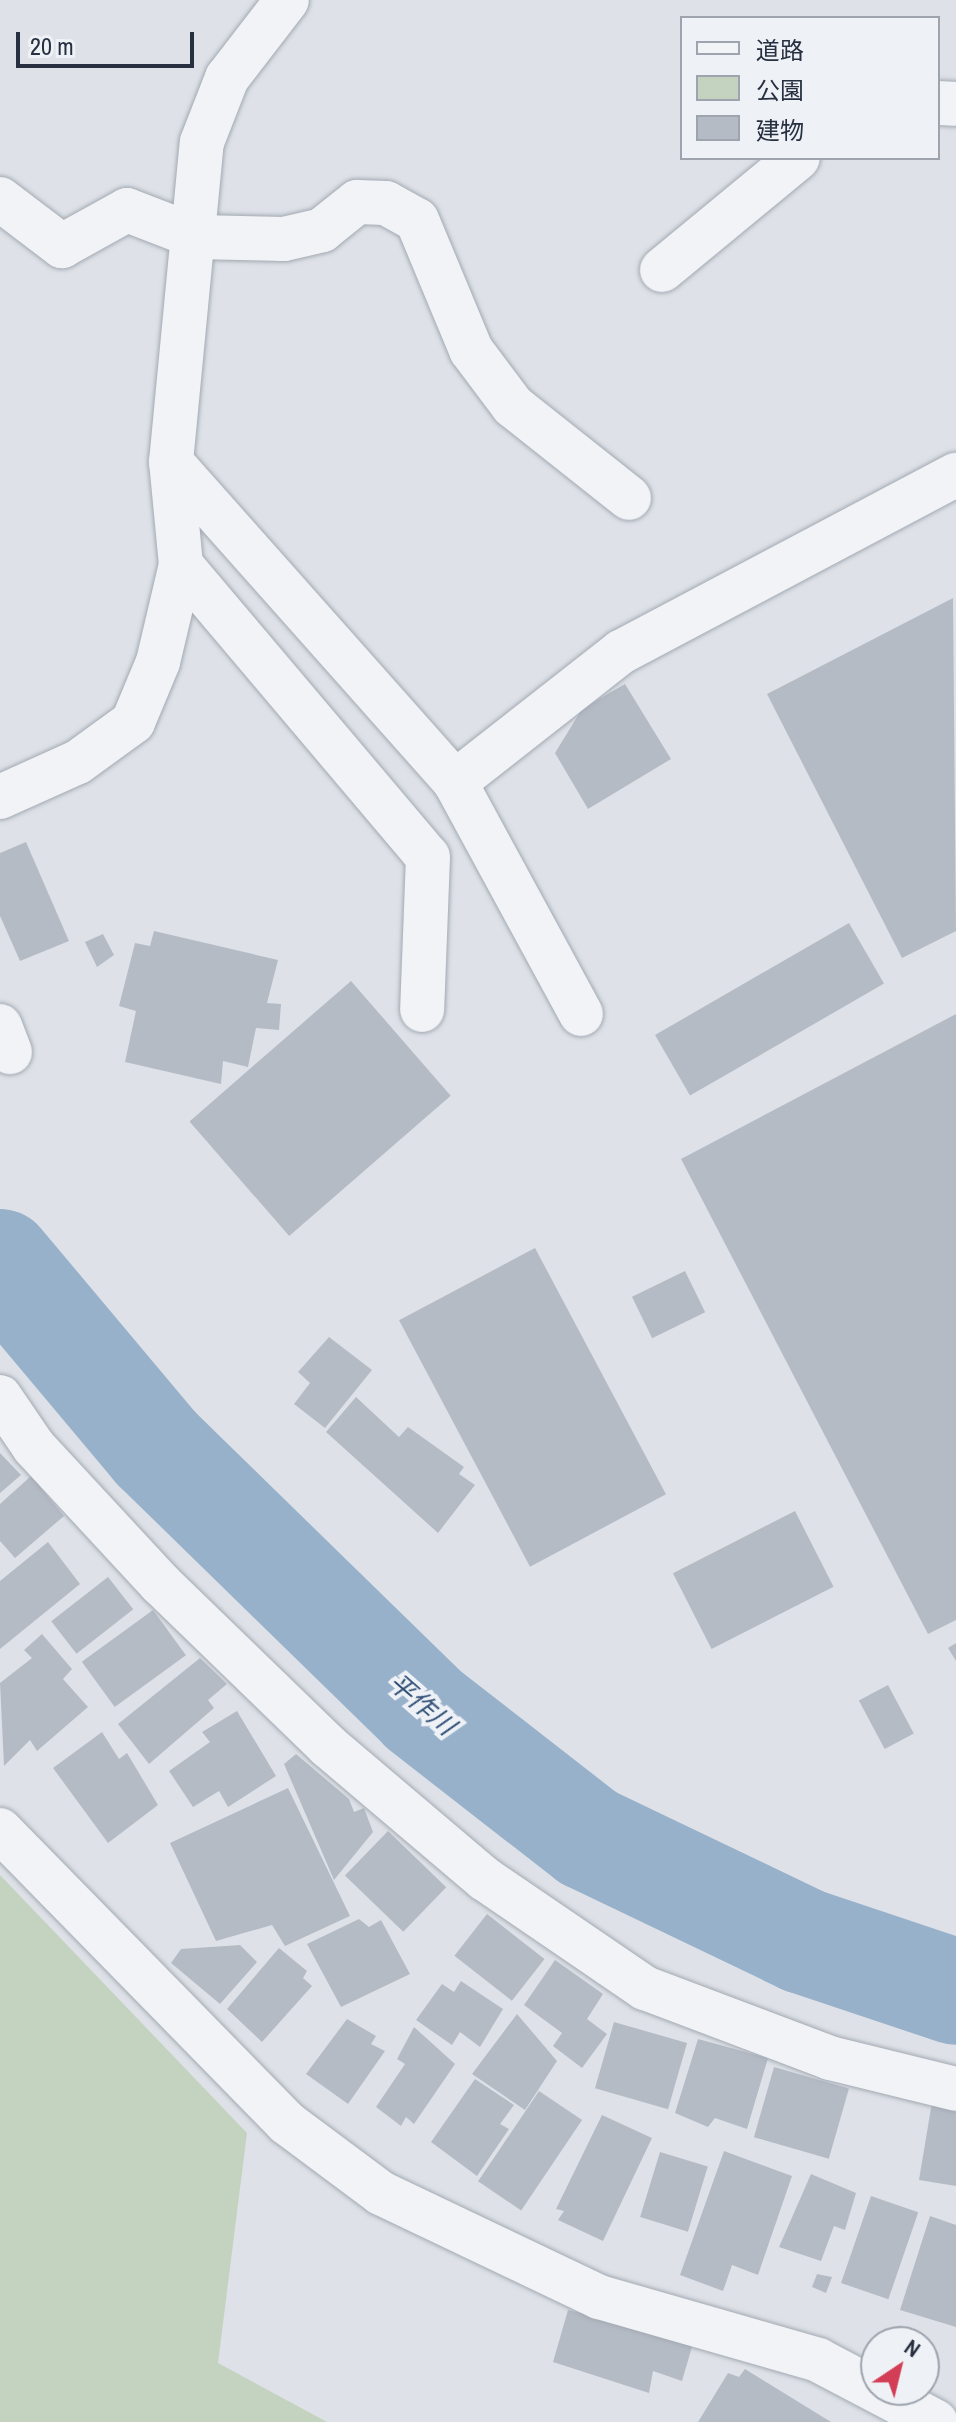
<!DOCTYPE html>
<html>
<head>
<meta charset="utf-8">
<style>
  body { margin:0 }
  #map { position:relative; width:956px; height:2422px; overflow:hidden; background:#dee2e8; font-family:"Archivo Narrow","Noto Sans JP",sans-serif }
  div>[style] { position:absolute }
  [style*='--x'] { left:calc(var(--x)*1px); top:calc(var(--y)*1px); width:calc(var(--w)*1px); rotate:calc(var(--a)*1deg) }
  .green>* { inset:0; background:#c4d3bf }
  .river>* { height:106px; margin:-53px; padding:0 53px; transform-origin:53px; border-radius:53px; background:#98b1ca }
  .building>* { inset:0; background:#b5bbc5; transform-origin:0 0 }
  .roads { filter:drop-shadow(0 0 2px #a3a9b2) drop-shadow(0 0 2px #a3a9b2) }
  .minor>* { height:44px; margin:-22px; padding:0 22px; transform-origin:22px; border-radius:22px; background:#f1f3f7 }
  span { translate:-50% -50%; white-space:nowrap; text-align:center; line-height:1.15; -webkit-text-stroke:8px #eef1f6; paint-order:stroke }
  .water-label { font-size:26px; color:#2f4f75; font-style:italic }
  .legend { position:absolute; left:680px; top:16px; width:260px; height:144px; box-sizing:border-box; background:#eef1f6; border:2px solid #9ea4ad; margin:0; padding:10px 14px; list-style:none; font-size:24px; color:#273040 }
  .legend li { display:flex; align-items:center; gap:16px; height:40px }
  .legend b { width:40px; border:2px solid #9ea4ad }
  .north { position:absolute; left:860px; top:2326px; width:80px; height:80px; box-sizing:border-box; background:#eef1f6; border:2px solid #9ea4ad; border-radius:50%; rotate:35deg; font-size:22px; font-weight:700; line-height:32px; text-align:center; color:#273040 }
  .north::after { content:''; display:block; margin:auto; width:28px; height:36px; background:#d33e56; clip-path:polygon(50% 0,100% 100%,50% 72%,0 100%) }
  .scale { position:absolute; left:16px; top:32px; width:178px; height:36px; box-sizing:border-box; border:4px solid #273040; border-top:0; padding-left:10px; font-size:24px; line-height:28px; white-space:nowrap; color:#273040; -webkit-text-stroke:6px #eef1f6; paint-order:stroke }
</style>
</head>
<body>
<div id="map">
  <div class="green">
    <i style="clip-path:polygon(0 1875px,247px 2133px,218px 2363px,327px 2422px,0 2422px)"></i>
  </div>
  <div class="river">
    <i style="--x:0;--y:1262;--w:243;--a:50"></i>
    <i style="--x:156;--y:1448;--w:373;--a:44.3"></i>
    <i style="--x:423;--y:1709;--w:210;--a:37.9"></i>
    <i style="--x:589;--y:1838;--w:238;--a:25.6"></i>
    <i style="--x:804;--y:1941;--w:160;--a:18.5"></i>
  </div>
  <div class="building">
    <i style="clip-path:polygon(953px 598px,956px 931px,902px 958px,767px 694px)"></i>
    <i style="clip-path:polygon(625px 684px,671px 759px,588px 809px,555px 753px,582px 709px)"></i>
    <i style="clip-path:polygon(26px 842px,69px 941px,20px 961px,0 916px,0 853px)"></i>
    <i style="left:849px;top:923px;width:70px;height:224px;rotate:60deg"></i>
    <i style="clip-path:polygon(154px 931px,278px 960px,267px 1003px,281px 1004px,279px 1030px,256px 1028px,248px 1067px,223px 1061px,221px 1084px,125px 1062px,136px 1011px,119px 1006px,135px 943px,150px 946px)"></i>
    <i style="clip-path:polygon(103px 934px,114px 955px,97px 967px,85px 942px)"></i>
    <i style="left:351px;top:981px;width:152px;height:214px;rotate:49deg"></i>
    <i style="clip-path:polygon(956px 1014px,956px 1620px,928px 1634px,681px 1159px)"></i>
    <i style="left:535px;top:1248px;width:279px;height:154px;rotate:62deg"></i>
    <i style="left:685px;top:1271px;width:46px;height:59px;rotate:64deg"></i>
    <i style="clip-path:polygon(329px 1337px,372px 1370px,325px 1428px,294px 1404px,310px 1383px,298px 1372px)"></i>
    <i style="clip-path:polygon(356px 1397px,399px 1437px,408px 1427px,464px 1467px,459px 1474px,475px 1485px,438px 1533px,326px 1432px)"></i>
    <i style="clip-path:polygon(0 1453px,21px 1475px,0 1493px)"></i>
    <i style="clip-path:polygon(31px 1476px,64px 1516px,15px 1558px,0 1541px,0 1504px)"></i>
    <i style="left:795px;top:1511px;width:85px;height:137px;rotate:63deg"></i>
    <i style="clip-path:polygon(48px 1542px,80px 1584px,0 1649px,0 1581px)"></i>
    <i style="left:108px;top:1577px;width:41px;height:72px;rotate:52deg"></i>
    <i style="left:153px;top:1610px;width:56px;height:88px;rotate:54deg"></i>
    <i style="clip-path:polygon(42px 1634px,72px 1669px,63px 1679px,88px 1707px,37px 1751px,30px 1740px,4px 1766px,0 1683px,32px 1658px,24px 1650px)"></i>
    <i style="clip-path:polygon(956px 1643px,956px 1661px,948px 1648px)"></i>
    <i style="clip-path:polygon(200px 1658px,227px 1684px,208px 1700px,214px 1708px,149px 1764px,118px 1724px)"></i>
    <i style="left:888px;top:1685px;width:55px;height:33px;rotate:62deg"></i>
    <i style="clip-path:polygon(237px 1711px,276px 1776px,228px 1807px,219px 1791px,193px 1807px,169px 1771px,210px 1742px,202px 1732px)"></i>
    <i style="clip-path:polygon(102px 1732px,119px 1759px,127px 1753px,158px 1805px,108px 1843px,53px 1768px)"></i>
    <i style="clip-path:polygon(296px 1754px,349px 1799px,354px 1812px,364px 1808px,373px 1832px,334px 1880px,284px 1764px)"></i>
    <i style="clip-path:polygon(288px 1788px,350px 1916px,285px 1946px,272px 1925px,216px 1941px,170px 1843px)"></i>
    <i style="left:388px;top:1831px;width:81px;height:62px;rotate:44deg"></i>
    <i style="left:487px;top:1914px;width:73px;height:53px;rotate:38deg"></i>
    <i style="clip-path:polygon(359px 1919px,369px 1927px,381px 1920px,410px 1974px,341px 2007px,307px 1944px)"></i>
    <i style="clip-path:polygon(240px 1945px,257px 1962px,220px 2004px,171px 1963px,181px 1949px)"></i>
    <i style="clip-path:polygon(279px 1948px,307px 1971px,303px 1978px,312px 1986px,262px 2042px,227px 2009px)"></i>
    <i style="clip-path:polygon(555px 1960px,603px 1994px,587px 2019px,607px 2034px,582px 2068px,553px 2046px,562px 2033px,524px 2005px)"></i>
    <i style="clip-path:polygon(461px 1981px,503px 2009px,480px 2047px,460px 2032px,452px 2045px,416px 2020px,442px 1984px,454px 1992px)"></i>
    <i style="clip-path:polygon(517px 2014px,557px 2061px,525px 2110px,472px 2074px)"></i>
    <i style="clip-path:polygon(347px 2019px,376px 2036px,371px 2044px,385px 2051px,348px 2104px,306px 2074px)"></i>
    <i style="left:614px;top:2022px;width:76px;height:69px;rotate:16deg"></i>
    <i style="clip-path:polygon(414px 2027px,455px 2064px,414px 2124px,406px 2117px,401px 2126px,376px 2107px,405px 2064px,397px 2059px)"></i>
    <i style="clip-path:polygon(698px 2039px,768px 2058px,747px 2129px,715px 2118px,708px 2127px,675px 2113px)"></i>
    <i style="left:774px;top:2067px;width:78px;height:73px;rotate:16deg"></i>
    <i style="clip-path:polygon(475px 2079px,514px 2105px,500px 2124px,509px 2129px,477px 2176px,431px 2142px)"></i>
    <i style="left:539px;top:2091px;width:52px;height:109px;rotate:34deg"></i>
    <i style="clip-path:polygon(932px 2102px,956px 2107px,956px 2186px,919px 2180px)"></i>
    <i style="clip-path:polygon(602px 2115px,652px 2138px,603px 2241px,558px 2220px,564px 2211px,556px 2209px)"></i>
    <i style="clip-path:polygon(724px 2151px,792px 2176px,758px 2275px,732px 2265px,723px 2291px,680px 2275px)"></i>
    <i style="left:660px;top:2152px;width:50px;height:68px;rotate:17deg"></i>
    <i style="clip-path:polygon(811px 2174px,856px 2193px,845px 2230px,834px 2226px,821px 2261px,779px 2247px)"></i>
    <i style="left:871px;top:2196px;width:50px;height:92px;rotate:19deg"></i>
    <i style="clip-path:polygon(930px 2216px,956px 2225px,956px 2327px,900px 2310px)"></i>
    <i style="clip-path:polygon(817px 2274px,832px 2277px,826px 2293px,812px 2287px)"></i>
    <i style="clip-path:polygon(568px 2310px,694px 2340px,682px 2381px,653px 2371px,649px 2393px,553px 2362px)"></i>
    <i style="clip-path:polygon(745px 2369px,831px 2422px,698px 2422px,728px 2373px,739px 2377px)"></i>
  </div>
  <div class="roads">
    <div class="minor">
      <i style="--x:938;--y:103;--w:18;--a:3"></i>
      <i style="--x:0;--y:199;--w:78;--a:37.2"></i>
      <i style="--x:62;--y:246;--w:74;--a:-29"></i>
      <i style="--x:127;--y:210;--w:75;--a:21.1"></i>
      <i style="--x:197;--y:237;--w:87;--a:1.3"></i>
      <i style="--x:284;--y:239;--w:39;--a:-13"></i>
      <i style="--x:322;--y:230;--w:45;--a:-38.7"></i>
      <i style="--x:357;--y:202;--w:29;--a:2"></i>
      <i style="--x:386;--y:203;--w:35;--a:29"></i>
      <i style="--x:417;--y:220;--w:141;--a:67.4"></i>
      <i style="--x:471;--y:350;--w:70;--a:53.1"></i>
      <i style="--x:513;--y:406;--w:148;--a:38.4"></i>
      <i style="--x:662;--y:270;--w:176;--a:-39.5"></i>
      <i style="--x:171;--y:462;--w:428;--a:48.4"></i>
      <i style="--x:455;--y:782;--w:264;--a:61.5"></i>
      <i style="--x:181;--y:565;--w:382;--a:49.8"></i>
      <i style="--x:428;--y:857;--w:153;--a:92.2"></i>
      <i style="--x:455;--y:782;--w:211;--a:-38.1"></i>
      <i style="--x:621;--y:652;--w:379;--a:-27.9"></i>
      <i style="--x:0;--y:797;--w:85;--a:-24.2"></i>
      <i style="--x:78;--y:762;--w:68;--a:-36"></i>
      <i style="--x:133;--y:722;--w:65;--a:-67.4"></i>
      <i style="--x:158;--y:662;--w:100;--a:-76.7"></i>
      <i style="--x:181;--y:565;--w:103;--a:-95.5"></i>
      <i style="--x:171;--y:462;--w:321;--a:-84.5"></i>
      <i style="--x:202;--y:142;--w:69;--a:-68.7"></i>
      <i style="--x:227;--y:78;--w:98;--a:-52.4"></i>
      <i style="--x:0;--y:1026;--w:28;--a:69"></i>
      <i style="--x:0;--y:1397;--w:60;--a:55.8"></i>
      <i style="--x:34;--y:1447;--w:187;--a:47.2"></i>
      <i style="--x:161;--y:1584;--w:233;--a:44.1"></i>
      <i style="--x:328;--y:1746;--w:206;--a:40.3"></i>
      <i style="--x:485;--y:1879;--w:194;--a:34.3"></i>
      <i style="--x:645;--y:1988;--w:198;--a:20.7"></i>
      <i style="--x:830;--y:2058;--w:130;--a:13.8"></i>
      <i style="--x:0;--y:1830;--w:410;--a:45.6"></i>
      <i style="--x:287;--y:2123;--w:117;--a:36.7"></i>
      <i style="--x:381;--y:2193;--w:242;--a:25.5"></i>
      <i style="--x:599;--y:2297;--w:228;--a:16"></i>
      <i style="--x:818;--y:2360;--w:133;--a:27.7"></i>
    </div>
  </div>
  <div class="water-label">
    <span style="left:422px;top:1704px;rotate:41deg">平作川</span>
  </div>
  <ul class="legend">
  <li><b style="height:10px;background:#f1f3f7"></b>道路</li>
  <li><b style="height:22px;background:#c4d3bf"></b>公園</li>
  <li><b style="height:22px;background:#b5bbc5"></b>建物</li>
  </ul>
  <div class="north">N</div>
  <div class="scale">20 m</div>
</div>
</body>
</html>
